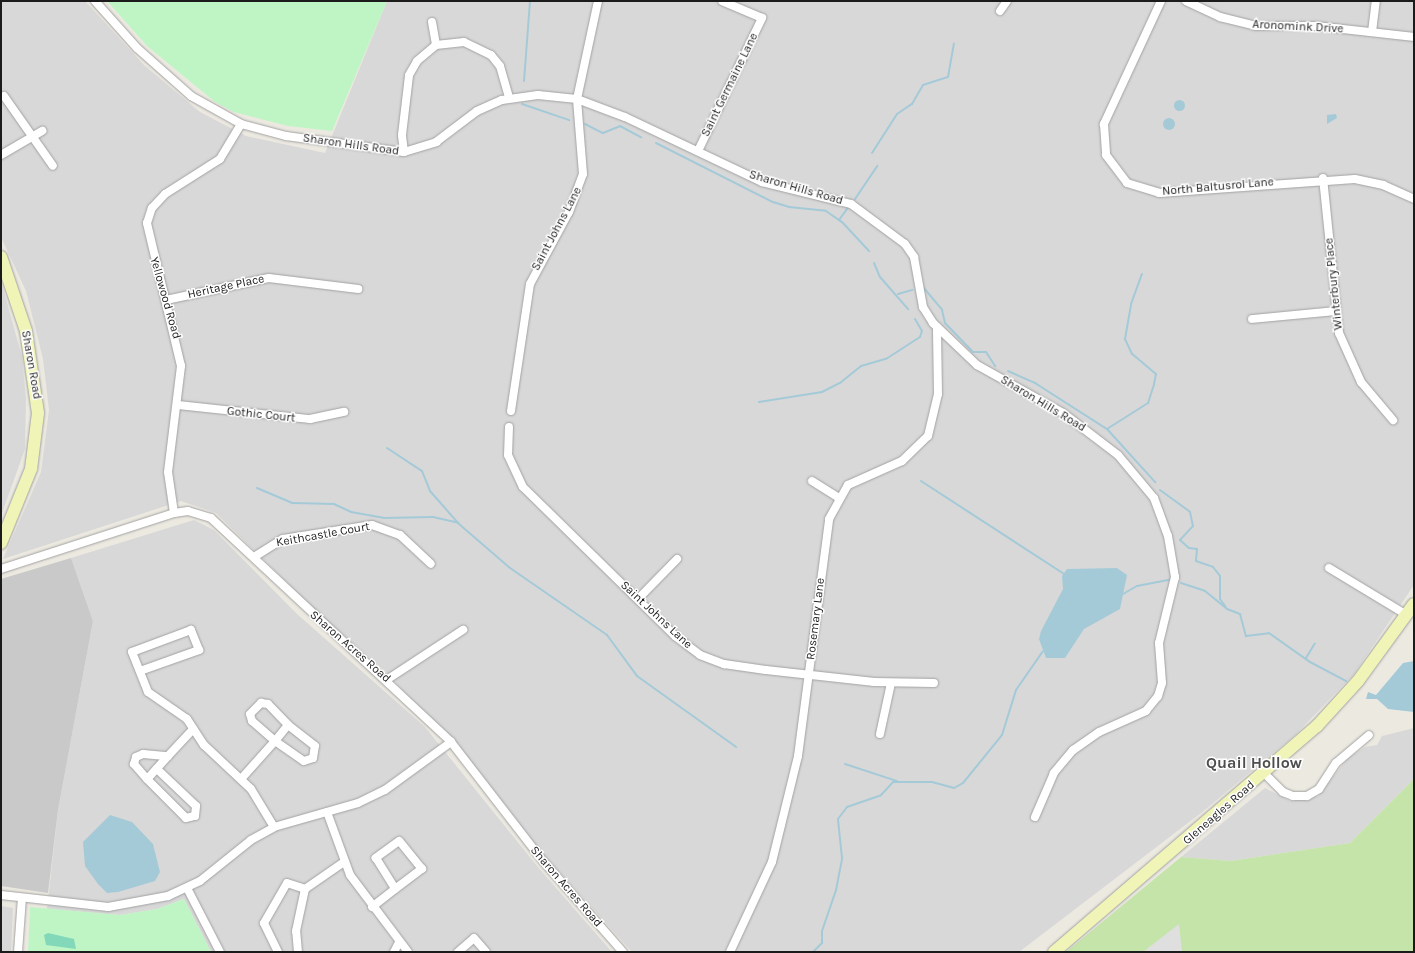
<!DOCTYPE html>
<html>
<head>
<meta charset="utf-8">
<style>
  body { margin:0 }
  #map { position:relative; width:1415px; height:953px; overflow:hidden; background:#ece9e1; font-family:Karla,sans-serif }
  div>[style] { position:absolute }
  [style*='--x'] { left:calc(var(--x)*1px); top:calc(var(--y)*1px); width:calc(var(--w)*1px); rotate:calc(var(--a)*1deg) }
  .residential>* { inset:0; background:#d9d8d8 }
  .religious>* { inset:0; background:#c9c9c9 }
  .grass>* { inset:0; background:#c4e4a9 }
  .park>* { inset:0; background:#bff5c5 }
  .pitch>* { inset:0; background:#83d8ba }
  .parking>* { inset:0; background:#dfdfdf }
  .water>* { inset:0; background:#a4cad8 }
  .round { border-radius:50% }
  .stream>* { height:2px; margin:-1px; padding:0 1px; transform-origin:1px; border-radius:1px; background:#a4cad8 }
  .roads { filter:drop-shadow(0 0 1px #a2a2a2) drop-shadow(0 0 1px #a2a2a2) }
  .street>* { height:8px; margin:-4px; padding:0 4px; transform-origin:4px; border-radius:4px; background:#fff }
  .secondary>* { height:12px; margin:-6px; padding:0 6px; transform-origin:6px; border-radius:6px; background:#f0f5b7 }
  span { translate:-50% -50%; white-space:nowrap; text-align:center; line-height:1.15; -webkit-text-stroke:3px #fff; paint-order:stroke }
  .street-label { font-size:12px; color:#1b1b1b }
  .district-label { font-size:16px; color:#4e4e4e; font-weight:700 }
  .frame { position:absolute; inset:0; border:2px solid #1b1b1b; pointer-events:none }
</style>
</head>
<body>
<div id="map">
  <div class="residential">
    <i style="clip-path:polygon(1px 1px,85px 1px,144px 65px,200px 112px,246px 136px,325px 153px,387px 1px,1414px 1px,1414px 585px,1354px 674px,1296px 734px,1201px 813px,1019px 952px,632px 952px,559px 871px,556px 875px,451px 743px,384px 670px,318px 613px,216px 513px,181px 501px,3px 559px,41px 472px,49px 410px,43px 359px,26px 291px,1px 237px)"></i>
    <i style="clip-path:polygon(1px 281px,22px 357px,26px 399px,25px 449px,1px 516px)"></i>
    <i style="clip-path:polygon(194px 520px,214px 530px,297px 614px,425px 727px,537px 866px,612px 952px,211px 952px,184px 899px,157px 909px,120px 915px,47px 909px,58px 810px,93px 621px,71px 558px)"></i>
    <i style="clip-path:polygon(1414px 728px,1414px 779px,1350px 843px,1231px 861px,1181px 857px,1265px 788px,1290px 801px,1318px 796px,1347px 759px,1365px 747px,1377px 745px,1382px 736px)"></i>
    <i style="clip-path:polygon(1px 906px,13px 908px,11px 952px,1px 952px)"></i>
  </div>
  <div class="religious">
    <i style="clip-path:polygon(71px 558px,93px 621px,58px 810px,48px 893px,1px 886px,1px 579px)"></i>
  </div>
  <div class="grass">
    <i style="clip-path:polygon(1414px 779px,1414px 952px,1066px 952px,1181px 857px,1231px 861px,1350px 843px)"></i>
  </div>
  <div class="park">
    <i style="clip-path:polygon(107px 1px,387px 1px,332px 131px,288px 126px,234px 112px,215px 102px,147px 46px)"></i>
    <i style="clip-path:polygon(184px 899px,211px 952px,28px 952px,30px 907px,120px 915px,157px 909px)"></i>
  </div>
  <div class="pitch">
    <i style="clip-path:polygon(48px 933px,74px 939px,76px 949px,46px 945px,44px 935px)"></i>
  </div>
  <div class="parking">
    <i style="clip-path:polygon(1179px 924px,1182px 952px,1143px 952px)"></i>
  </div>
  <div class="water">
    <i class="round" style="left:1173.5px;top:99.5px;width:11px;height:11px"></i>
    <i style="clip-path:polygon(1327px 115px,1336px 114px,1337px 118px,1327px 124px)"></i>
    <i class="round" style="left:1163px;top:118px;width:12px;height:12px"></i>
    <i style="clip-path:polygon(1117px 568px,1127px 575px,1120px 609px,1084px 629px,1065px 658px,1046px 658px,1039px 639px,1041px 631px,1063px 589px,1062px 576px,1067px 569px)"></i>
    <i style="clip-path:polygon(1414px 661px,1414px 712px,1388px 709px,1377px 699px,1366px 699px,1368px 692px,1376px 695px,1403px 663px)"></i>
    <i style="clip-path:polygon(110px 815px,132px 822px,153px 844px,160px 872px,155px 881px,118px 892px,107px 893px,98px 884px,85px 866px,83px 842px)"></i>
  </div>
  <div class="stream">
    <i style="--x:524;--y:81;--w:80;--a:-85.7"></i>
    <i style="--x:522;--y:104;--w:50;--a:18.8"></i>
    <i style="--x:585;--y:124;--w:20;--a:27"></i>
    <i style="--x:603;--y:133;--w:18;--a:-22"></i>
    <i style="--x:620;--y:126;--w:24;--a:28"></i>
    <i style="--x:656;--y:143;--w:131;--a:26.8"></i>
    <i style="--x:773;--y:202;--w:17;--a:17"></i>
    <i style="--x:789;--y:207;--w:37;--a:6"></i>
    <i style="--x:826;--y:211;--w:19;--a:35"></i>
    <i style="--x:842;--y:222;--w:40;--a:47"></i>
    <i style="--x:872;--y:153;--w:46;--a:-57.3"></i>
    <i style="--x:897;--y:114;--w:18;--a:-34"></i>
    <i style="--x:912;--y:104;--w:22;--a:-60"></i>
    <i style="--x:923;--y:85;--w:26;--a:-18"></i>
    <i style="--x:948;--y:77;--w:34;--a:-80"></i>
    <i style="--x:855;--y:199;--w:40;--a:-56"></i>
    <i style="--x:839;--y:220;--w:14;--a:-54"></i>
    <i style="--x:874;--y:263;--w:15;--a:67"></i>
    <i style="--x:880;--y:277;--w:43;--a:48.8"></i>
    <i style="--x:923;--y:287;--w:30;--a:50"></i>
    <i style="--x:942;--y:310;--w:13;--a:77"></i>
    <i style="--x:945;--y:323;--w:40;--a:46"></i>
    <i style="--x:973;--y:352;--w:13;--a:0"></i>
    <i style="--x:986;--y:352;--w:17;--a:57"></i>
    <i style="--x:898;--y:294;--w:15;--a:-16"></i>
    <i style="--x:1008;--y:371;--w:30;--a:24"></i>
    <i style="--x:1035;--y:383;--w:85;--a:32.6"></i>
    <i style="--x:1107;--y:429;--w:72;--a:47.8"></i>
    <i style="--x:759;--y:402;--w:64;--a:-9"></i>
    <i style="--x:822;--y:392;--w:20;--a:-27"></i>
    <i style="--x:840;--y:383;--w:27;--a:-39"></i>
    <i style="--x:861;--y:366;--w:26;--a:-16"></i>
    <i style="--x:886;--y:359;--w:40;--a:-32.9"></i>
    <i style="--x:920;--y:337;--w:6;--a:-72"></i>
    <i style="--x:922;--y:331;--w:14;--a:-120"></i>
    <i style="--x:1107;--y:429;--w:49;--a:-32.4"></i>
    <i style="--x:1148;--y:403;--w:20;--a:-72"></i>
    <i style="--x:1154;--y:384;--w:10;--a:-79"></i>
    <i style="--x:1156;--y:374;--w:31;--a:-140"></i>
    <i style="--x:1132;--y:354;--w:17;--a:-115"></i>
    <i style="--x:1125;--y:339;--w:36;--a:-80"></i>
    <i style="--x:1131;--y:304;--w:32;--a:-70"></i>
    <i style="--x:387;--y:448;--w:42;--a:33.3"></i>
    <i style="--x:422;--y:471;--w:22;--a:68"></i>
    <i style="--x:430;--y:491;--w:44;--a:48.7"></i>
    <i style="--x:459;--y:524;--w:67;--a:40.8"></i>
    <i style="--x:510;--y:568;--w:118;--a:34.6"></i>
    <i style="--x:607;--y:635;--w:51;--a:53.8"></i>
    <i style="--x:637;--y:676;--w:122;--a:35.6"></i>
    <i style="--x:921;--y:481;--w:173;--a:33"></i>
    <i style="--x:257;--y:488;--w:39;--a:23"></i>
    <i style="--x:293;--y:503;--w:41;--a:1.4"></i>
    <i style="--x:334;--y:504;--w:19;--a:25"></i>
    <i style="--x:351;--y:512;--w:34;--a:10"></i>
    <i style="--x:384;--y:518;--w:49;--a:-1.2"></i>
    <i style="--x:433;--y:517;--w:26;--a:13"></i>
    <i style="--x:1160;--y:490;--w:37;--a:36"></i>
    <i style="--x:1190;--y:512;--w:14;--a:78"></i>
    <i style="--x:1193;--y:526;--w:19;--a:133"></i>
    <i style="--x:1180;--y:540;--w:12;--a:42"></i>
    <i style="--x:1189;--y:548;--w:8;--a:7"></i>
    <i style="--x:1197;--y:549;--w:12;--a:95"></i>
    <i style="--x:1196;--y:561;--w:18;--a:19"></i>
    <i style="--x:1213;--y:567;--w:11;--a:52"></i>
    <i style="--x:1220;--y:576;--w:23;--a:90"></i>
    <i style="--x:1220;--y:599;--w:9;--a:54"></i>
    <i style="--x:1181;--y:583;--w:25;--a:18"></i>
    <i style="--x:1205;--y:591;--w:28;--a:39"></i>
    <i style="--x:1227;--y:609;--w:14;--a:21"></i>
    <i style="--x:1240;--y:614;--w:23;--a:75"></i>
    <i style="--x:1246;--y:636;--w:23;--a:-7"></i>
    <i style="--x:1269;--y:633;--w:50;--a:35.3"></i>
    <i style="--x:1310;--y:662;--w:41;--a:27.8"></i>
    <i style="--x:1123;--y:594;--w:16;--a:-30"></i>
    <i style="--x:1137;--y:586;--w:33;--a:-11"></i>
    <i style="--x:1306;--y:658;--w:17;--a:-59"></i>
    <i style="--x:845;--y:764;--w:55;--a:18.1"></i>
    <i style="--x:813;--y:952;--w:13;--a:-45"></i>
    <i style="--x:822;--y:943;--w:12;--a:-90"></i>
    <i style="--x:822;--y:931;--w:43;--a:-71.1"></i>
    <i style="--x:836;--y:890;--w:33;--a:-79"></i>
    <i style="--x:842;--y:858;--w:39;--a:-96"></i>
    <i style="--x:838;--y:819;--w:15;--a:-53"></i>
    <i style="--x:847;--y:807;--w:36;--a:-19"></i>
    <i style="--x:881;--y:795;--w:18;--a:-47"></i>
    <i style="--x:893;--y:782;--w:39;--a:0"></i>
    <i style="--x:932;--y:782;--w:23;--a:15"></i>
    <i style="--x:954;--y:788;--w:10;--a:-29"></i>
    <i style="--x:963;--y:783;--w:62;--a:-50.9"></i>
    <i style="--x:1002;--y:735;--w:47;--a:-72.7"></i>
    <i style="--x:1016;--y:690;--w:47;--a:-55.3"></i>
  </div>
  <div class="roads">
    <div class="street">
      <i style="--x:95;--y:1;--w:63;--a:48.2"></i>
      <i style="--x:137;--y:48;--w:72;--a:41.6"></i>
      <i style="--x:191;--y:96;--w:57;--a:29.2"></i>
      <i style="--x:241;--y:124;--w:47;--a:14.9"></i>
      <i style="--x:286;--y:136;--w:119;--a:7.7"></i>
      <i style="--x:404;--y:152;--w:34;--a:-17"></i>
      <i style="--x:436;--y:142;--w:51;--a:-37.1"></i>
      <i style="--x:477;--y:111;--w:27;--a:-24"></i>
      <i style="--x:502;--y:100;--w:36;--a:-8"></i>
      <i style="--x:538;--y:95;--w:39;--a:6"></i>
      <i style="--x:577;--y:99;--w:51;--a:20.6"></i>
      <i style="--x:625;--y:117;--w:152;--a:25.4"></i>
      <i style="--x:762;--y:182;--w:92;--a:13.9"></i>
      <i style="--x:851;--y:204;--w:67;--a:36.5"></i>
      <i style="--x:905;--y:244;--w:16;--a:55"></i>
      <i style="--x:914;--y:257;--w:51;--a:79.8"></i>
      <i style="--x:923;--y:307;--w:19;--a:58"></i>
      <i style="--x:933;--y:323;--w:61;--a:43.7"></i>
      <i style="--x:977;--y:365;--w:98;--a:29.2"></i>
      <i style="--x:1063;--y:413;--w:69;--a:37.4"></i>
      <i style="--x:1118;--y:455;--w:56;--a:50.1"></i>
      <i style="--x:1154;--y:498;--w:40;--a:69.8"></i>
      <i style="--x:1168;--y:536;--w:42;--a:80.3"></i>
      <i style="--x:1175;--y:577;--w:68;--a:103.6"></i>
      <i style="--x:1159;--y:643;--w:40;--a:85.7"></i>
      <i style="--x:1162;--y:683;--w:14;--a:107"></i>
      <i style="--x:1158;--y:696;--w:19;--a:129"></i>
      <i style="--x:1146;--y:711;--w:51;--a:155.9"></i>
      <i style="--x:1099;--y:732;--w:32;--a:145"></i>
      <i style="--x:1073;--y:750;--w:30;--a:130"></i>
      <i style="--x:1054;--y:773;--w:48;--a:113.4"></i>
      <i style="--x:1161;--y:1;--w:136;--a:114.9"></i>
      <i style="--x:1104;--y:124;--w:31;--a:86"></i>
      <i style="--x:1106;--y:155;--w:35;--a:53"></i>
      <i style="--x:1127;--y:183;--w:34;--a:17"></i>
      <i style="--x:1159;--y:193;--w:196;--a:-4.1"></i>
      <i style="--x:1355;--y:179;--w:29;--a:12"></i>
      <i style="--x:1383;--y:185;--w:34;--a:24"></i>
      <i style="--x:1186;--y:1;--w:38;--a:25"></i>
      <i style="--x:1220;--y:17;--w:37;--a:14"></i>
      <i style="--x:1256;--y:26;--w:60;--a:0"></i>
      <i style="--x:1316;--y:26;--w:99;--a:6.4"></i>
      <i style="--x:1000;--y:11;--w:12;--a:-55"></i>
      <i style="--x:432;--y:22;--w:23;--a:80"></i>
      <i style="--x:1372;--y:32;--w:31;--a:-83"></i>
      <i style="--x:4;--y:96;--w:85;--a:55"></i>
      <i style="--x:698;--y:151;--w:148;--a:-64.3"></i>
      <i style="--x:762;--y:18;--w:43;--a:-157"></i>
      <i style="--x:404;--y:152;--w:17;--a:-97"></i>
      <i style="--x:402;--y:135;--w:60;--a:-83.3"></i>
      <i style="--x:409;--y:75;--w:16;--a:-60"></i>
      <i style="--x:417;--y:61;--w:25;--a:-40"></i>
      <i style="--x:436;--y:45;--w:28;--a:-6"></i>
      <i style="--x:464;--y:42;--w:30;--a:26"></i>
      <i style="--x:491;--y:55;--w:14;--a:51"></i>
      <i style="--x:500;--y:66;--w:33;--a:74"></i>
      <i style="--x:1;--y:155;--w:48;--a:-30.3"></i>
      <i style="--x:1323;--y:178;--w:156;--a:84.1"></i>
      <i style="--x:1339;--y:333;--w:54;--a:65.8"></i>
      <i style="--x:1361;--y:382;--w:50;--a:49.9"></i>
      <i style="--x:166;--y:300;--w:105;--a:-12.1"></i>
      <i style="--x:269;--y:278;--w:90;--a:7"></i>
      <i style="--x:1252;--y:319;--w:83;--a:-5.5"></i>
      <i style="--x:178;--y:405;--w:133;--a:6.1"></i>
      <i style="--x:310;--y:419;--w:35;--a:-12"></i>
      <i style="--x:511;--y:411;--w:128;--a:-81.5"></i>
      <i style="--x:530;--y:284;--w:82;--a:-61.6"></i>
      <i style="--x:569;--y:212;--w:40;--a:-69.8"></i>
      <i style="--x:583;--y:174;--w:75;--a:-94.6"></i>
      <i style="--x:577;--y:99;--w:100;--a:-77.9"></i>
      <i style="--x:509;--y:427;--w:28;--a:92"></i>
      <i style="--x:508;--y:455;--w:35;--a:65"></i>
      <i style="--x:523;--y:487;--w:213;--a:44.4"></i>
      <i style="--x:675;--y:636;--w:31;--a:37"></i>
      <i style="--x:700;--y:655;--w:26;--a:21"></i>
      <i style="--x:724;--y:664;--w:42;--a:8.1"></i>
      <i style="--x:766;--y:670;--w:109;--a:6.3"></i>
      <i style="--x:874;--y:682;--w:60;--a:1"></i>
      <i style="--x:812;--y:481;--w:31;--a:32"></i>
      <i style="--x:174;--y:513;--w:41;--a:-98.3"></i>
      <i style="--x:168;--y:472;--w:107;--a:-83"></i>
      <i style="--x:181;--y:366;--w:147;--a:-103.4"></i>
      <i style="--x:147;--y:223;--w:16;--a:-72"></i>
      <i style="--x:152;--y:208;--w:19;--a:-47"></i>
      <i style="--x:165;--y:194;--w:65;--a:-32.5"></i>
      <i style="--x:220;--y:159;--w:41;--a:-59"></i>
      <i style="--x:254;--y:557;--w:34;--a:-32"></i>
      <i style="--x:283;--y:539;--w:90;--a:-8.9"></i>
      <i style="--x:372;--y:525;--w:30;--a:20"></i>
      <i style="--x:400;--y:535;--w:42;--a:43.1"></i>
      <i style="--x:1329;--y:568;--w:91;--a:31.1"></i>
      <i style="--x:1;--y:569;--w:182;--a:-17.9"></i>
      <i style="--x:174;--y:513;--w:14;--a:-8"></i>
      <i style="--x:188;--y:511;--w:24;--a:17"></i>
      <i style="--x:211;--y:518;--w:328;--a:43"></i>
      <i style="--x:451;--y:742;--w:150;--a:52.3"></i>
      <i style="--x:543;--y:861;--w:121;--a:48.7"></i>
      <i style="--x:638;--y:599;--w:56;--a:-45.7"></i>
      <i style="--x:140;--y:671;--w:63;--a:-19.6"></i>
      <i style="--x:199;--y:650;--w:22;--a:-112"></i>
      <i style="--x:191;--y:630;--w:63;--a:159.6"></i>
      <i style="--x:132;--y:652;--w:43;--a:68.2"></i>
      <i style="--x:148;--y:692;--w:47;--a:34.7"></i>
      <i style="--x:187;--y:719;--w:31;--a:57"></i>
      <i style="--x:204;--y:745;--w:64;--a:43.1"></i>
      <i style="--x:251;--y:789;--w:44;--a:58.8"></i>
      <i style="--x:388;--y:679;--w:90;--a:-33.2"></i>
      <i style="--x:880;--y:734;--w:52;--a:-77.8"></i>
      <i style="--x:168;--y:756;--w:31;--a:132"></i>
      <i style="--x:147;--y:779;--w:20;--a:-131"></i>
      <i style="--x:134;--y:764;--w:7;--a:-74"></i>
      <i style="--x:136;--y:757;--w:8;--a:-23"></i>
      <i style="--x:143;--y:754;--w:25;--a:5"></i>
      <i style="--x:168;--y:756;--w:37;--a:-47"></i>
      <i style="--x:1264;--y:773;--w:27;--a:45"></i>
      <i style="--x:1283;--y:792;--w:11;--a:22"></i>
      <i style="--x:1293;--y:796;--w:14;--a:0"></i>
      <i style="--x:1307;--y:796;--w:14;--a:-30"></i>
      <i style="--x:1319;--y:789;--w:31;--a:-57"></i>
      <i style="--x:1336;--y:763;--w:43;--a:-40.3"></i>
      <i style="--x:147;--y:779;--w:55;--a:45"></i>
      <i style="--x:186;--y:818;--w:9;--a:-13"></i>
      <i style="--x:195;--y:816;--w:10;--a:-84"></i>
      <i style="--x:196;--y:806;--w:54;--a:-136.5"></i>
      <i style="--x:241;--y:779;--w:51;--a:-48.2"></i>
      <i style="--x:275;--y:741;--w:35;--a:35"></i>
      <i style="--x:304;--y:761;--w:9;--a:-18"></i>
      <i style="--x:313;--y:758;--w:12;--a:-81"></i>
      <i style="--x:315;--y:746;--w:34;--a:-142"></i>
      <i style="--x:288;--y:725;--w:21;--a:129"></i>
      <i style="--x:275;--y:741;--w:30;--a:-139"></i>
      <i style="--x:252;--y:721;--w:7;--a:-106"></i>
      <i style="--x:250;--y:714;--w:16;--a:-45"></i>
      <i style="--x:261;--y:703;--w:7;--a:8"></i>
      <i style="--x:268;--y:704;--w:29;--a:46"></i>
      <i style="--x:327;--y:812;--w:67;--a:69.9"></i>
      <i style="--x:350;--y:875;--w:96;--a:53"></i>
      <i style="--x:187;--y:888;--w:72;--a:62.7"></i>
      <i style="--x:1;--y:895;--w:108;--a:6.4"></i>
      <i style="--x:108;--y:907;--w:61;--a:-10.4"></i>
      <i style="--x:168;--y:896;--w:35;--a:-25"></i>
      <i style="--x:200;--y:881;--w:65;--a:-38.8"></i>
      <i style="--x:251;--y:840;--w:26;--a:-29"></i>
      <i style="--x:274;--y:827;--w:87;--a:-15.9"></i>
      <i style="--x:358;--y:803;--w:30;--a:-26"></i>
      <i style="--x:385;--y:790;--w:82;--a:-36"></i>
      <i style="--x:372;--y:907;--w:29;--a:-38"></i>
      <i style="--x:395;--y:889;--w:34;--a:-37"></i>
      <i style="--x:422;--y:869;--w:36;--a:-129"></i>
      <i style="--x:399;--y:841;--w:29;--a:144"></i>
      <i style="--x:376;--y:858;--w:36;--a:58"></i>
      <i style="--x:18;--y:952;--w:54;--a:-85.8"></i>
      <i style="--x:278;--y:952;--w:32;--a:-116"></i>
      <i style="--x:264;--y:923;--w:46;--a:-60.1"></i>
      <i style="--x:287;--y:883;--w:19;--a:18"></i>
      <i style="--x:298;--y:952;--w:21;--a:-95"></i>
      <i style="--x:296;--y:931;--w:43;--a:-77.9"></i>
      <i style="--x:305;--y:889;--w:47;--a:-34.7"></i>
      <i style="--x:394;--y:952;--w:11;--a:-63"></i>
      <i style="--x:458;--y:952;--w:21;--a:-41"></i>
      <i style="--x:474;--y:938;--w:18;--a:49"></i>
      <i style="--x:730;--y:952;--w:99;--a:-65"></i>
      <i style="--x:772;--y:862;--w:109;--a:-76.2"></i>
      <i style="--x:798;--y:756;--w:239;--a:-82.5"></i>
      <i style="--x:829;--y:519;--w:39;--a:-61"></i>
      <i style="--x:848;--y:485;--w:59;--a:-24"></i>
      <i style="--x:902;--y:461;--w:36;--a:-44"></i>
      <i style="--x:928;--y:436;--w:43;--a:-76.6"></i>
      <i style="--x:938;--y:394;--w:67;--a:-90.9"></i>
    </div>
    <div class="secondary">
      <i style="--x:1;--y:257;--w:78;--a:71.3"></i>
      <i style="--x:26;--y:331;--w:83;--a:81.7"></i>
      <i style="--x:38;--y:413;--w:56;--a:97.1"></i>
      <i style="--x:31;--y:469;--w:80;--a:112.1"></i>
      <i style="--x:1054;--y:952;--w:347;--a:-40.7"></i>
      <i style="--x:1317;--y:726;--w:61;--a:-47.7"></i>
      <i style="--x:1358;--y:681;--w:95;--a:-54"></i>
    </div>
  </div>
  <div class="street-label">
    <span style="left:1298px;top:27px;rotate:3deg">Aronomink Drive</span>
    <span style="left:730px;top:85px;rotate:-64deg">Saint Germaine Lane</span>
    <span style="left:351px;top:145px;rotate:8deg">Sharon Hills Road</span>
    <span style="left:1218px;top:187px;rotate:-5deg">North Baltusrol Lane</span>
    <span style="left:796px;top:188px;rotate:16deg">Sharon Hills Road</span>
    <span style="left:557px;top:229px;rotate:-62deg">Saint Johns Lane</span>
    <span style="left:1334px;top:284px;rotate:-96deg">Winterbury Place</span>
    <span style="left:226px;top:287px;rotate:-12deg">Heritage Place</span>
    <span style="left:165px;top:298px;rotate:74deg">Yellowood Road</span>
    <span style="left:31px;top:365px;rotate:80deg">Sharon Road</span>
    <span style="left:1043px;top:404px;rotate:31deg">Sharon Hills Road</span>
    <span style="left:261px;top:415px;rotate:6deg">Gothic Court</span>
    <span style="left:323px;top:535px;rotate:-10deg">Keithcastle Court</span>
    <span style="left:656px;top:615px;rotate:43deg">Saint Johns Lane</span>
    <span style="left:816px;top:619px;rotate:-83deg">Rosemary Lane</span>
    <span style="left:350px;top:647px;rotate:41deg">Sharon Acres Road</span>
    <span style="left:1219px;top:813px;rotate:-41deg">Gleneagles Road</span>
    <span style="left:566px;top:887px;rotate:49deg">Sharon Acres Road</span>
  </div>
  <div class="district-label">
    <span style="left:1254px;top:763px">Quail Hollow</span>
  </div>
  <div class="frame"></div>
</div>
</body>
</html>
